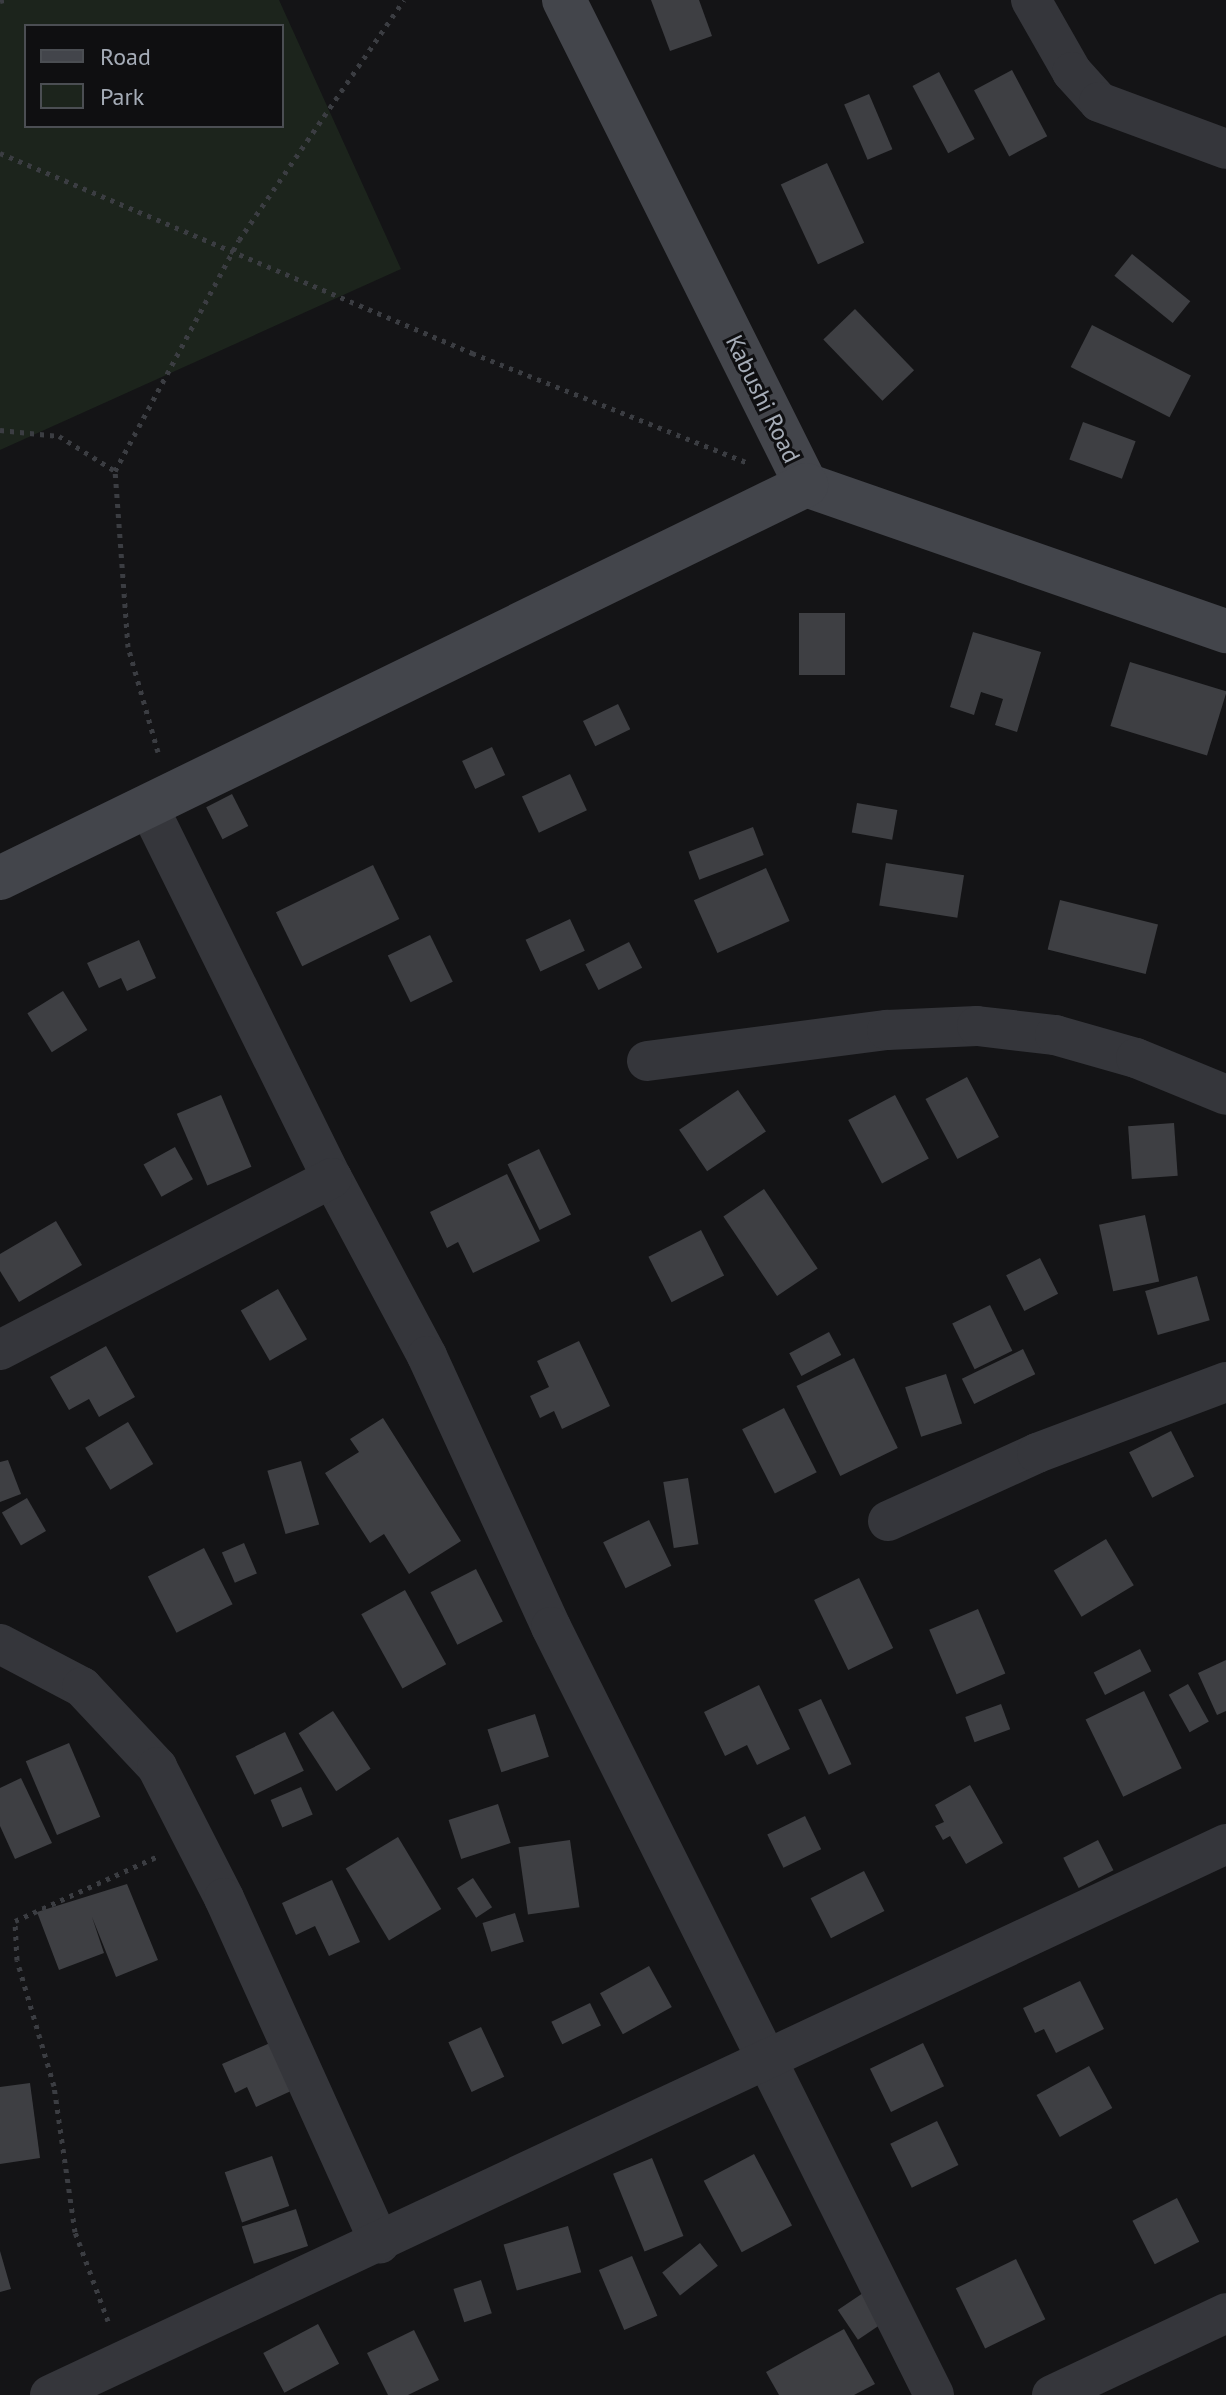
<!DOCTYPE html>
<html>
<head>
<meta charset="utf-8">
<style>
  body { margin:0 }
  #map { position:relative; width:1226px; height:2395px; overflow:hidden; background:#141416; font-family:"PT Sans",sans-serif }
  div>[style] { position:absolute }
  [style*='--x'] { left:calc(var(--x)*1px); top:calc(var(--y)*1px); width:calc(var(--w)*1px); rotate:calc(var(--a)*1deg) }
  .green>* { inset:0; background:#1c241c }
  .building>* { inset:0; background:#3e3f43; transform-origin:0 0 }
  .path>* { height:5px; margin-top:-2.5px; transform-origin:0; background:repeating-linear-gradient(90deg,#3b3d42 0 4px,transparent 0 10px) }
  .minor>* { height:40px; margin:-20px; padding:0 20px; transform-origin:20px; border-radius:20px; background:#35363b }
  .secondary>* { height:44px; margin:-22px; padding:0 22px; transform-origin:22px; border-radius:22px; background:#43454b }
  span { translate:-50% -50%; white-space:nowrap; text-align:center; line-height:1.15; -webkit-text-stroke:6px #0f0f11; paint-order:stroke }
  .street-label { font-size:24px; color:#a5acb7 }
  .legend { position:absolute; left:24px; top:24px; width:260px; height:104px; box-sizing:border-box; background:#0f0f11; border:2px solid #4b4e53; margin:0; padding:10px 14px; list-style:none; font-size:24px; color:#a5acb7 }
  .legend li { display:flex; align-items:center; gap:16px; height:40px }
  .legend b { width:40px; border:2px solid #4b4e53 }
</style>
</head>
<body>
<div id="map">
  <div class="green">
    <i style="clip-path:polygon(evenodd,0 0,279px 0,401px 269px,0 450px,0 0,26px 26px,282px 26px,282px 126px,26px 126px,26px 26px)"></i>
  </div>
  <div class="building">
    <i style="clip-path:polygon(651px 0,699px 0,712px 36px,670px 51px)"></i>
    <i style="left:1012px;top:70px;width:75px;height:43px;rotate:62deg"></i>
    <i style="left:939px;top:72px;width:76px;height:30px;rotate:62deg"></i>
    <i style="left:869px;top:94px;width:60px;height:27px;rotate:67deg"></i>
    <i style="left:827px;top:163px;width:88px;height:51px;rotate:65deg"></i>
    <i style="left:1132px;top:254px;width:75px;height:28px;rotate:39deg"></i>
    <i style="left:855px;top:309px;width:85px;height:44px;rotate:46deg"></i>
    <i style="left:1092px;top:325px;width:111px;height:47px;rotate:27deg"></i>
    <i style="left:1083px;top:422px;width:56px;height:40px;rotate:20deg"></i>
    <i style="left:799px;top:613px;width:46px;height:62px"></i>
    <i style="clip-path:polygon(973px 632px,1041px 652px,1017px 732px,995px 725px,1003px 699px,981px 692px,974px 715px,950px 707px)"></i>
    <i style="left:1130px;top:662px;width:101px;height:67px;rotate:17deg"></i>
    <i style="left:618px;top:704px;width:28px;height:39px;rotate:64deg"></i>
    <i style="left:492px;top:747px;width:31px;height:33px;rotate:65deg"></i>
    <i style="left:570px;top:774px;width:40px;height:53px;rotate:65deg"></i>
    <i style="left:232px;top:794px;width:36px;height:29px;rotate:63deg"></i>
    <i style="left:857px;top:803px;width:41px;height:30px;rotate:10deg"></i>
    <i style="left:753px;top:827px;width:30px;height:69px;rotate:69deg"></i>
    <i style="left:886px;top:863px;width:79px;height:43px;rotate:9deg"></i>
    <i style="left:373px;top:865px;width:60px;height:108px;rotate:64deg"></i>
    <i style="left:766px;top:868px;width:58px;height:79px;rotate:66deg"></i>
    <i style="left:1060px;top:900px;width:101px;height:51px;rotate:14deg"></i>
    <i style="left:570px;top:919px;width:35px;height:49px;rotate:65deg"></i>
    <i style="left:430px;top:935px;width:52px;height:47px;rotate:64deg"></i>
    <i style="clip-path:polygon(139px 940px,156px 978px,127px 991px,121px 978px,99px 988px,87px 963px)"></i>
    <i style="left:629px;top:942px;width:29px;height:49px;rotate:63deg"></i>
    <i style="left:63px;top:991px;width:46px;height:42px;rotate:58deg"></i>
    <i style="left:967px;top:1077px;width:68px;height:47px;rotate:62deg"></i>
    <i style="left:738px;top:1090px;width:50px;height:71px;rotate:56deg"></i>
    <i style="left:221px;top:1095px;width:78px;height:48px;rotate:67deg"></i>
    <i style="left:895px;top:1095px;width:72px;height:53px;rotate:62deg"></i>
    <i style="left:1174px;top:1123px;width:53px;height:46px;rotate:86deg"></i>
    <i style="left:175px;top:1147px;width:37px;height:36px;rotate:61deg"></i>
    <i style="left:539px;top:1149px;width:73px;height:35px;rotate:64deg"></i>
    <i style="clip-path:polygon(507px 1174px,540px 1241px,473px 1273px,458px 1242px,447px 1248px,430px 1212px)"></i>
    <i style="left:764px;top:1189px;width:96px;height:49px;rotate:56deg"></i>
    <i style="left:1145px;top:1215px;width:68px;height:47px;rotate:78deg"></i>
    <i style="clip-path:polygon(56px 1221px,82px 1265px,19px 1302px,0 1271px,0 1254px)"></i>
    <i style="left:701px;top:1230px;width:51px;height:59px;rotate:63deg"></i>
    <i style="left:1040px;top:1258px;width:40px;height:38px;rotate:63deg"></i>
    <i style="left:1197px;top:1276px;width:46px;height:54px;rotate:74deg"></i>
    <i style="left:278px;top:1289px;width:58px;height:43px;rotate:60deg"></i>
    <i style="left:990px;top:1305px;width:51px;height:42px;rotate:64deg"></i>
    <i style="left:829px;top:1332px;width:26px;height:45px;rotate:62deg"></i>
    <i style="clip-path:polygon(579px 1341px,610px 1406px,562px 1429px,554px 1411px,540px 1418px,530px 1396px,549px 1387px,537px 1361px)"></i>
    <i style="clip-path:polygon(106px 1346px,135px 1397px,99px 1417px,89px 1399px,69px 1410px,50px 1377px)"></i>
    <i style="left:1023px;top:1349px;width:28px;height:68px;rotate:64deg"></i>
    <i style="left:854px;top:1358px;width:100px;height:64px;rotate:64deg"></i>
    <i style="left:946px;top:1374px;width:52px;height:43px;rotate:72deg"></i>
    <i style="left:784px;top:1408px;width:72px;height:47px;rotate:63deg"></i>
    <i style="clip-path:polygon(383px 1418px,461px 1541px,409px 1574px,384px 1534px,370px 1543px,325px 1473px,359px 1452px,350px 1439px)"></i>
    <i style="left:128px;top:1422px;width:49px;height:50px;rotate:59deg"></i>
    <i style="left:1171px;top:1431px;width:51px;height:47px;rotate:63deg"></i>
    <i style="clip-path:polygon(8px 1460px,21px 1494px,0 1502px,0 1462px)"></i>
    <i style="left:301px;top:1461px;width:66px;height:35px;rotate:74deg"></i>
    <i style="left:688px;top:1478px;width:67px;height:25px;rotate:81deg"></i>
    <i style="left:27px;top:1498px;width:38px;height:29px;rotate:60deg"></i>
    <i style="left:649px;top:1520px;width:51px;height:51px;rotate:64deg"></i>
    <i style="left:1106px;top:1539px;width:54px;height:61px;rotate:59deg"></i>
    <i style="left:244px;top:1543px;width:33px;height:24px;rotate:67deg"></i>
    <i style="left:204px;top:1548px;width:63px;height:63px;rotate:63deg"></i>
    <i style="left:476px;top:1569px;width:59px;height:51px;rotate:63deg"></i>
    <i style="left:859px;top:1578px;width:78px;height:50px;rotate:64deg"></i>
    <i style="left:405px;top:1590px;width:85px;height:50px;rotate:61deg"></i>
    <i style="left:978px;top:1609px;width:70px;height:53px;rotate:67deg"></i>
    <i style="left:1140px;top:1649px;width:25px;height:52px;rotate:63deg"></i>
    <i style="clip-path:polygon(1226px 1660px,1226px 1711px,1217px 1715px,1198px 1673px)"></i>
    <i style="left:1188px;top:1684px;width:43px;height:22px;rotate:61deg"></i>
    <i style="clip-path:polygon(759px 1685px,790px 1749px,757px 1765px,747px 1745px,725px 1756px,704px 1712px)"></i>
    <i style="left:1144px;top:1691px;width:86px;height:65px;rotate:64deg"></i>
    <i style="left:821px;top:1699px;width:72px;height:25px;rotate:65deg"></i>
    <i style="left:1001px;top:1704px;width:27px;height:38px;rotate:70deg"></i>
    <i style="left:333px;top:1711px;width:69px;height:41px;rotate:57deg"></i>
    <i style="left:535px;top:1714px;width:45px;height:50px;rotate:72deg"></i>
    <i style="left:285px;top:1732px;width:43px;height:55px;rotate:64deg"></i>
    <i style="left:69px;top:1743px;width:80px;height:47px;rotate:67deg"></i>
    <i style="clip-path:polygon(21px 1778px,52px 1843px,15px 1859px,0 1826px,0 1788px)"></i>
    <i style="clip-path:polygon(970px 1785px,1003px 1843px,966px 1864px,950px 1836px,943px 1840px,935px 1826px,944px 1822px,935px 1805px)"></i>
    <i style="left:301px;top:1787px;width:30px;height:33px;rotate:67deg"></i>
    <i style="left:498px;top:1804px;width:41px;height:52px;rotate:72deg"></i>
    <i style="left:805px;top:1816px;width:37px;height:42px;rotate:64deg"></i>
    <i style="left:398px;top:1837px;width:84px;height:61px;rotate:59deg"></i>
    <i style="left:570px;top:1840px;width:68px;height:52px;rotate:82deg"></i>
    <i style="left:1098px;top:1840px;width:34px;height:39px;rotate:63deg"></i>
    <i style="left:864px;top:1871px;width:45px;height:60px;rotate:63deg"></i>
    <i style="left:473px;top:1878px;width:35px;height:19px;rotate:57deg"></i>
    <i style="clip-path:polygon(332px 1880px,360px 1942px,329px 1956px,315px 1926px,296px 1935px,282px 1903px)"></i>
    <i style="clip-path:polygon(127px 1884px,158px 1960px,116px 1977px,92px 1917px,104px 1953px,59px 1970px,37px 1912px)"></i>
    <i style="left:515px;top:1913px;width:30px;height:34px;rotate:73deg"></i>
    <i style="left:649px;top:1966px;width:47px;height:56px;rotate:61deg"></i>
    <i style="clip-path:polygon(1080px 1981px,1104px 2029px,1056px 2053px,1044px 2029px,1035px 2033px,1023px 2008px)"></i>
    <i style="left:590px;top:2003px;width:25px;height:43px;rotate:64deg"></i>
    <i style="left:481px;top:2027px;width:55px;height:36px;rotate:65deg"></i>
    <i style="clip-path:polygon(270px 2043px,291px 2091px,256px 2107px,247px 2087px,235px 2093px,222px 2064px)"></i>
    <i style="left:923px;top:2043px;width:48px;height:59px;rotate:64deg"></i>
    <i style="left:1089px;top:2066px;width:48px;height:60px;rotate:61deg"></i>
    <i style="clip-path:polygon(30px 2083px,40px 2158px,0 2164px,0 2087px)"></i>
    <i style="left:937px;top:2121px;width:49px;height:52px;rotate:64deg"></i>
    <i style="left:754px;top:2154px;width:81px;height:57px;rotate:62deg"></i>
    <i style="left:272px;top:2156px;width:53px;height:50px;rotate:71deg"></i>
    <i style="left:652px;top:2158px;width:84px;height:42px;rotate:68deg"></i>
    <i style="left:1177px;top:2198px;width:49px;height:50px;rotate:63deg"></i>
    <i style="left:296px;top:2209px;width:39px;height:57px;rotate:72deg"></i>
    <i style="left:568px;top:2226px;width:48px;height:67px;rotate:74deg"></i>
    <i style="left:700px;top:2243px;width:29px;height:48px;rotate:52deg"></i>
    <i style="clip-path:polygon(0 2251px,11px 2289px,0 2292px)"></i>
    <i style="left:632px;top:2256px;width:65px;height:36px;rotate:67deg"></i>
    <i style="left:1016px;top:2259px;width:67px;height:67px;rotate:64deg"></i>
    <i style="left:481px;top:2280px;width:35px;height:29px;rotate:72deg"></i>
    <i style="left:866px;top:2291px;width:36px;height:34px;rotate:56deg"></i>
    <i style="left:318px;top:2324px;width:45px;height:62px;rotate:62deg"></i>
    <i style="clip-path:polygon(844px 2329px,875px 2384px,854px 2395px,779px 2395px,766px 2372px)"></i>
    <i style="clip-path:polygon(414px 2330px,439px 2380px,408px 2395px,388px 2395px,367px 2353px)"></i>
  </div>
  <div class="path">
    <i style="--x:0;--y:1;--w:4;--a:-14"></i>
    <i style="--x:0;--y:153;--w:513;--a:22.96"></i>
    <i style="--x:472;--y:353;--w:295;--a:21.7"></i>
    <i style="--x:0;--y:430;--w:59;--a:5.8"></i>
    <i style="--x:59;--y:436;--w:66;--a:32"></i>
    <i style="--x:158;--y:752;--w:109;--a:-105.9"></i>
    <i style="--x:128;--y:647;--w:176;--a:-94.2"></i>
    <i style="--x:115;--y:471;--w:262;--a:-61.8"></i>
    <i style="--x:239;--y:240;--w:291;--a:-55.5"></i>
    <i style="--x:108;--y:2321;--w:95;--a:-110.3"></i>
    <i style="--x:75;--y:2232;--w:148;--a:-98.2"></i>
    <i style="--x:54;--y:2086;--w:131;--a:-106.4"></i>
    <i style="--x:17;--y:1960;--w:39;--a:-93"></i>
    <i style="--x:15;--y:1921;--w:157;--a:-24.4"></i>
  </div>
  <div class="minor">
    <i style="--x:1031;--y:0;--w:83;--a:60.3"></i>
    <i style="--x:1072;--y:72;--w:40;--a:48"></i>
    <i style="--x:1099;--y:102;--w:135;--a:20.3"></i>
    <i style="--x:148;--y:806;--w:415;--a:63.7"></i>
    <i style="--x:332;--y:1178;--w:202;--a:61.9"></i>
    <i style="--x:427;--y:1356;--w:298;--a:65.4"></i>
    <i style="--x:551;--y:1627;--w:858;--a:63.49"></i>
    <i style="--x:647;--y:1061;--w:242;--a:-7.4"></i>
    <i style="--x:887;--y:1030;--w:90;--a:-2.5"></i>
    <i style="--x:977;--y:1026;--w:79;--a:6.6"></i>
    <i style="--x:1055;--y:1035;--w:84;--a:15.9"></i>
    <i style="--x:1136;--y:1058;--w:97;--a:22.3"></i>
    <i style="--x:0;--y:1350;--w:374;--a:-27.4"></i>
    <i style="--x:888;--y:1521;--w:164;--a:-24.5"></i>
    <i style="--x:1037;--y:1453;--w:202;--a:-20.6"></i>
    <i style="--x:0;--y:1644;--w:93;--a:27.7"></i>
    <i style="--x:82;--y:1687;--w:110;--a:46.8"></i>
    <i style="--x:157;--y:1767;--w:147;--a:62.9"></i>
    <i style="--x:224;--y:1898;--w:379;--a:65.7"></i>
    <i style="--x:50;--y:2395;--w:1299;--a:-25.1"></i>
    <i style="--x:1052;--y:2395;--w:192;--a:-25.2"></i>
  </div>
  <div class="secondary">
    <i style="--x:564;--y:0;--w:542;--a:63.48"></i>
    <i style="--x:806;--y:485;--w:445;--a:19.2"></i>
    <i style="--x:0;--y:878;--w:897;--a:-25.99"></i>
  </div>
  <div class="street-label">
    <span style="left:763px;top:399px;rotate:64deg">Kabushi Road</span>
  </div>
  <ul class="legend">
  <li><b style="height:10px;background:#43454b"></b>Road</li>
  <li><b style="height:22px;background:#1c241c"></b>Park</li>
  </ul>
</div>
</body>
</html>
